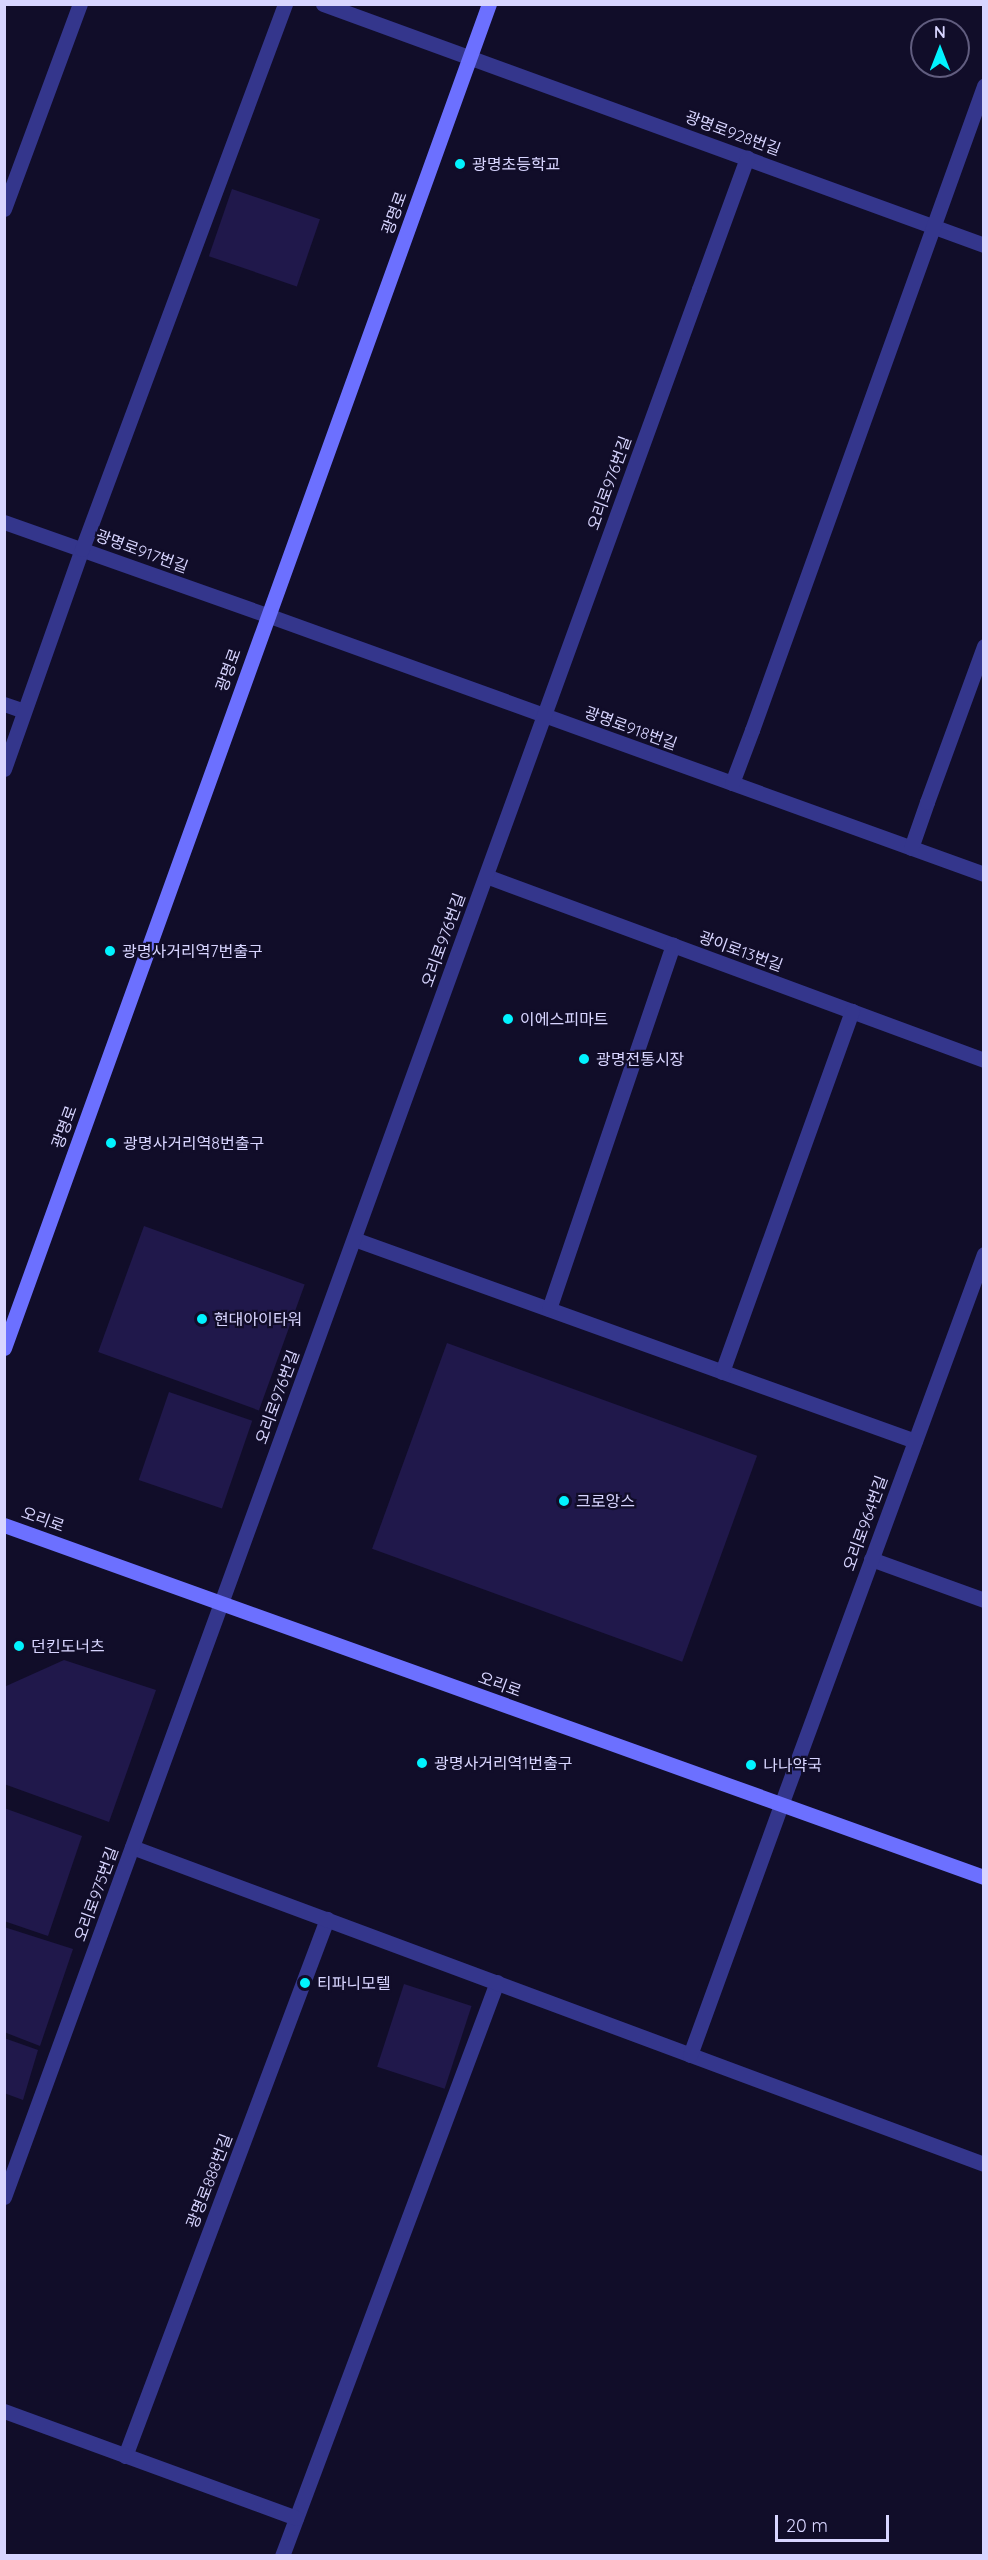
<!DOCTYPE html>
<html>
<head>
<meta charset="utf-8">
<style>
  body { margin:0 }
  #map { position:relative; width:988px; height:2560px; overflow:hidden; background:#110d29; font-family:Quicksand,"Noto Sans KR",sans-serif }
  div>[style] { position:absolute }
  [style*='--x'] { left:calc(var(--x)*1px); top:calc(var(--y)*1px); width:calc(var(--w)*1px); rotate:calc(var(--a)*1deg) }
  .building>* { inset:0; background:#20184b; transform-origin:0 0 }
  .service>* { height:15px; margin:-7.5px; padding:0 7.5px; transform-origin:7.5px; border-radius:7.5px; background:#34368c }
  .pedestrian>* { height:15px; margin:-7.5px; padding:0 7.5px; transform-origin:7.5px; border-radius:7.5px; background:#34368c }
  .minor>* { height:15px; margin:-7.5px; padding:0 7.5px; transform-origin:7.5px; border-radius:7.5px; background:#34368c }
  .secondary>* { height:15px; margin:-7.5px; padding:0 7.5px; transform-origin:7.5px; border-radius:7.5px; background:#6c70ff }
  .dots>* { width:16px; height:16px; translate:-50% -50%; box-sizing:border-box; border:3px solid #110d29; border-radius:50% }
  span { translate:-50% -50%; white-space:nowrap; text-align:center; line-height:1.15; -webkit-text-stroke:4.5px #110d29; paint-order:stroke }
  .street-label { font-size:16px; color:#d8d5ff }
  .poi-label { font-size:16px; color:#d8d5ff }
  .left { translate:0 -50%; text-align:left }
  .frame { position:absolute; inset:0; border:6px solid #d8d5ff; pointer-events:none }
  .north { position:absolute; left:910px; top:18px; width:60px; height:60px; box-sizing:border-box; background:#110d29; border:2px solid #615d7f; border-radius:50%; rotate:0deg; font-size:16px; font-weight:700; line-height:24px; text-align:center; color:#d8d5ff }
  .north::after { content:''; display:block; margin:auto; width:21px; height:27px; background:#01f3ff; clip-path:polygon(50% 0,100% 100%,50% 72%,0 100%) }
  .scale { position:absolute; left:775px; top:2515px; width:114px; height:27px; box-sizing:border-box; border:3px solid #d8d5ff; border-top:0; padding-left:8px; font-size:18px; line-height:21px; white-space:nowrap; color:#d8d5ff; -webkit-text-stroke:4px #110d29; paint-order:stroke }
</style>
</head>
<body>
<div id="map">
  <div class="building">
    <i style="left:232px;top:189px;width:93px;height:71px;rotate:19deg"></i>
    <i style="left:144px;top:1226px;width:171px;height:134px;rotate:20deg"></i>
    <i style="left:447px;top:1343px;width:330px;height:219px;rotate:20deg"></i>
    <i style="left:169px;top:1392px;width:88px;height:93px;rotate:19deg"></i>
    <i style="clip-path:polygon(64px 1660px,156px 1690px,109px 1822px,4px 1784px,4px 1687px)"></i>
    <i style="clip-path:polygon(4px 1808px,82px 1836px,48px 1936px,4px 1921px)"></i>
    <i style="clip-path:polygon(4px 1927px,73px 1949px,40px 2046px,4px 2032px)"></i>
    <i style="left:404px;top:1984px;width:71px;height:87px;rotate:18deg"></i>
    <i style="clip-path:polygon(4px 2038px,38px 2050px,23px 2100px,4px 2093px)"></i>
  </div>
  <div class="service">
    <i style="--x:125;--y:2456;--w:574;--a:-69.39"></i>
    <i style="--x:282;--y:2556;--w:613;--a:-69.47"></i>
  </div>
  <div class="pedestrian">
    <i style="--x:267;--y:615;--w:762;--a:19.86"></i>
    <i style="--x:732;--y:783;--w:57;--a:-69.3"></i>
    <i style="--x:911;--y:848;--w:49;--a:-70.8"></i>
    <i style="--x:486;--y:876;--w:531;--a:20.28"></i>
    <i style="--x:354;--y:1239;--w:596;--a:19.8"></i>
    <i style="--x:549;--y:1309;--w:385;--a:-71.2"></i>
    <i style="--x:722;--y:1372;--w:384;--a:-70.2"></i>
    <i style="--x:871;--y:1559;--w:120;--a:19.9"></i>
    <i style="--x:221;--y:1603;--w:1398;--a:-70.01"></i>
    <i style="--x:781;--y:1805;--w:587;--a:-69.78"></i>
  </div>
  <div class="minor">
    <i style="--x:323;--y:4;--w:704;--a:20.03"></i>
    <i style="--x:4;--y:209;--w:219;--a:-69.7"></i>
    <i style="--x:699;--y:289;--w:140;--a:-69.9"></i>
    <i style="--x:4;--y:522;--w:279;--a:19.5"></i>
    <i style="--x:4;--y:704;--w:21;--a:19"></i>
    <i style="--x:752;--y:730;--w:685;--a:-70.19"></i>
    <i style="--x:4;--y:769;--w:233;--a:-70.5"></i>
    <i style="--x:82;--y:549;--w:582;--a:-69.57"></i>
    <i style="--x:927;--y:802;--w:166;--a:-69.9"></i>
    <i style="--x:132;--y:1847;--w:909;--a:20.41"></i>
    <i style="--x:690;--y:2055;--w:266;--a:-70"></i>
    <i style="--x:4;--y:2197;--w:632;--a:-69.93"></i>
    <i style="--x:4;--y:2411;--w:311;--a:20.1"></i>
  </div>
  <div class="secondary">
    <i style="--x:4;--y:1348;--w:1429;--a:-70.16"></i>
    <i style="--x:4;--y:1525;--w:1041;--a:19.76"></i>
  </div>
  <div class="dots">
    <i style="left:460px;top:164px;background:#01f3ff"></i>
    <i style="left:110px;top:951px;background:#01f3ff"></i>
    <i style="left:508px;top:1019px;background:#01f3ff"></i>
    <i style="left:584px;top:1059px;background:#01f3ff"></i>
    <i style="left:111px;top:1143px;background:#01f3ff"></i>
    <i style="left:202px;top:1319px;background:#01f3ff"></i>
    <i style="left:564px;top:1501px;background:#01f3ff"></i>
    <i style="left:19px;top:1646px;background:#01f3ff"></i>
    <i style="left:422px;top:1763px;background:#01f3ff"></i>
    <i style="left:751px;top:1765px;background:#01f3ff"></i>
    <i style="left:305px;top:1983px;background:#01f3ff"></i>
  </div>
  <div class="street-label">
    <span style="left:733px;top:133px;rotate:20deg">광명로928번길</span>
    <span style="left:394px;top:213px;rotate:-70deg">광명로</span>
    <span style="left:609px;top:483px;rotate:-70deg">오리로976번길</span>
    <span style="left:142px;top:551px;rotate:20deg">광명로917번길</span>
    <span style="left:228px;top:670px;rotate:-70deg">광명로</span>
    <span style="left:631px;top:728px;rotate:20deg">광명로918번길</span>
    <span style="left:443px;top:940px;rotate:-70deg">오리로976번길</span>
    <span style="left:741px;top:951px;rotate:20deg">광이로13번길</span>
    <span style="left:64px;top:1127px;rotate:-70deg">광명로</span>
    <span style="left:277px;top:1397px;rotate:-70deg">오리로976번길</span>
    <span style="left:43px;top:1519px;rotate:20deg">오리로</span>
    <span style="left:865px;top:1523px;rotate:-70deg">오리로964번길</span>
    <span style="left:500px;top:1684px;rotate:20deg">오리로</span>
    <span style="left:96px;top:1894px;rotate:-70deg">오리로975번길</span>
    <span style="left:209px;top:2181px;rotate:-69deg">광명로888번길</span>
  </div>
  <div class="poi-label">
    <span class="left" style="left:472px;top:164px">광명초등학교</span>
    <span class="left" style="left:122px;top:951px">광명사거리역7번출구</span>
    <span class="left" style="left:520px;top:1019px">이에스피마트</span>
    <span class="left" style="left:596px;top:1059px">광명전통시장</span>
    <span class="left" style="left:123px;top:1143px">광명사거리역8번출구</span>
    <span class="left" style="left:214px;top:1319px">현대아이타워</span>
    <span class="left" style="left:576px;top:1501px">크로앙스</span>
    <span class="left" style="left:31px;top:1646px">던킨도너츠</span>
    <span class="left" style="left:434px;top:1763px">광명사거리역1번출구</span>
    <span class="left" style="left:763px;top:1765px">나나약국</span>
    <span class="left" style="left:317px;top:1983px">티파니모텔</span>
  </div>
  <div class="frame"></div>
  <div class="north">N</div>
  <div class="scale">20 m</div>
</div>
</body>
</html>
